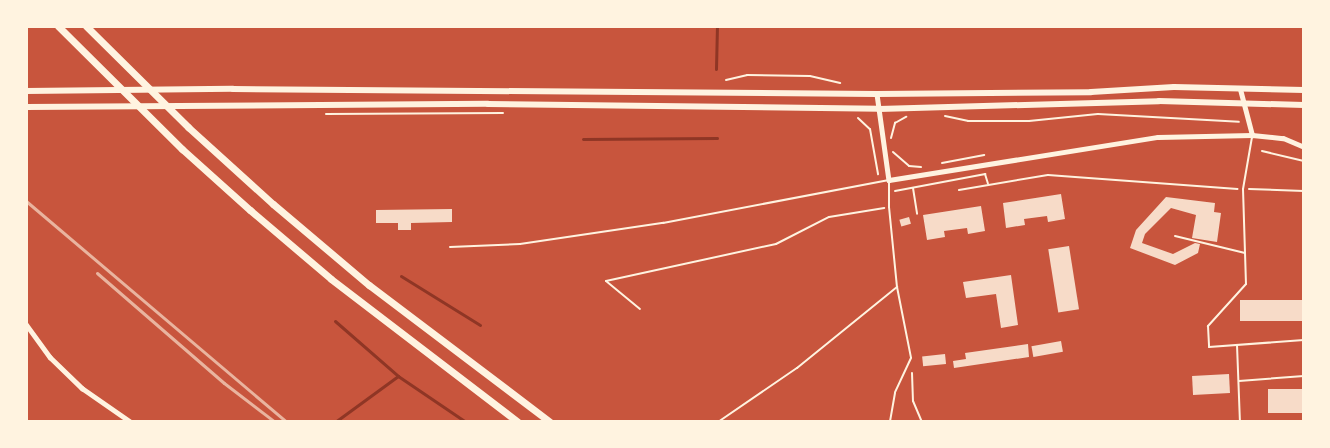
<!DOCTYPE html>
<html>
<head>
<meta charset="utf-8">
<style>
  body { margin:0 }
  #map { position:relative; width:1330px; height:448px; overflow:hidden; background:#c8553d; font-family:Bitter,serif }
  div>[style] { position:absolute }
  [style*='--x'] { left:calc(var(--x)*1px); top:calc(var(--y)*1px); width:calc(var(--w)*1px); rotate:calc(var(--a)*1deg) }
  .stream>* { height:3px; margin:-1.5px; padding:0 1.5px; transform-origin:1.5px; border-radius:1.5px; background:#8f3625 }
  .building>* { inset:0; background:#f7dbc8; transform-origin:0 0 }
  .path>* { height:2px; margin:-1px; padding:0 1px; transform-origin:1px; border-radius:1px; background:#fff3e0 }
  .service>* { height:2px; margin:-1px; padding:0 1px; transform-origin:1px; border-radius:1px; background:#fff3e0 }
  .minor>* { height:4.5px; margin:-2.25px; padding:0 2.25px; transform-origin:2.25px; border-radius:2.25px; background:#fff3e0 }
  .tertiary>* { height:5px; margin:-2.5px; padding:0 2.5px; transform-origin:2.5px; border-radius:2.5px; background:#fff3e0 }
  .secondary>* { height:6px; margin:-3px; padding:0 3px; transform-origin:3px; border-radius:3px; background:#fff3e0 }
  .trunk>* { height:7px; margin:-3.5px; padding:0 3.5px; transform-origin:3.5px; border-radius:3.5px; background:#fff3e0 }
  .rail>* { height:3px; margin:-1.5px; padding:0 1.5px; transform-origin:1.5px; border-radius:1.5px; background:#e9b49f }
  span { translate:-50% -50%; white-space:nowrap; text-align:center; line-height:1.15; -webkit-text-stroke:4px #fff3e0; paint-order:stroke }
  .frame { position:absolute; inset:0; border:28px solid #fff3e0; pointer-events:none }
</style>
</head>
<body>
<div id="map">
  <div class="stream">
    <i style="--x:716;--y:69;--w:43;--a:-88.7"></i>
    <i style="--x:583;--y:139;--w:134;--a:-0.4"></i>
    <i style="--x:401;--y:276;--w:93;--a:31.8"></i>
    <i style="--x:335;--y:321;--w:84;--a:41.1"></i>
    <i style="--x:398;--y:376;--w:82;--a:34.1"></i>
    <i style="--x:335;--y:422;--w:78;--a:-36.1"></i>
  </div>
  <div class="building">
    <i style="clip-path:polygon(1061px 194px,1065px 219px,1048px 222px,1047px 216px,1024px 219px,1025px 225px,1006px 228px,1003px 203px)"></i>
    <i style="clip-path:polygon(1166px 197px,1215px 203px,1214px 212px,1221px 213px,1217px 242px,1192px 238px,1196px 215px,1171px 208px,1145px 234px,1142px 243px,1173px 254px,1195px 243px,1200px 244px,1198px 253px,1175px 265px,1130px 248px,1136px 230px)"></i>
    <i style="clip-path:polygon(981px 206px,985px 231px,968px 234px,967px 228px,944px 231px,945px 237px,927px 240px,923px 215px)"></i>
    <i style="clip-path:polygon(452px 209px,452px 222px,411px 223px,411px 230px,398px 230px,398px 223px,376px 223px,376px 210px)"></i>
    <i style="left:909px;top:217px;width:7px;height:10px;rotate:74deg"></i>
    <i style="left:1069px;top:246px;width:64px;height:21px;rotate:81deg"></i>
    <i style="clip-path:polygon(1011px 275px,1018px 325px,1001px 328px,996px 294px,966px 298px,963px 282px)"></i>
    <i style="left:1304px;top:300px;width:21px;height:64px;rotate:90deg"></i>
    <i style="left:1061px;top:341px;width:11px;height:30px;rotate:80deg"></i>
    <i style="clip-path:polygon(1028px 344px,1029px 357px,954px 368px,953px 361px,966px 359px,965px 353px)"></i>
    <i style="left:945px;top:354px;width:10px;height:23px;rotate:84deg"></i>
    <i style="left:1229px;top:374px;width:19px;height:37px;rotate:87deg"></i>
    <i style="left:1304px;top:389px;width:24px;height:36px;rotate:90deg"></i>
  </div>
  <div class="path">
    <i style="--x:726;--y:80;--w:22;--a:-13"></i>
    <i style="--x:747;--y:75;--w:63;--a:0.9"></i>
    <i style="--x:810;--y:76;--w:31;--a:13"></i>
    <i style="--x:326;--y:114;--w:177;--a:-0.3"></i>
    <i style="--x:945;--y:116;--w:24;--a:12"></i>
    <i style="--x:968;--y:121;--w:61;--a:0"></i>
    <i style="--x:1029;--y:121;--w:69;--a:-5.8"></i>
    <i style="--x:1098;--y:114;--w:141;--a:3.2"></i>
    <i style="--x:858;--y:118;--w:16;--a:43"></i>
    <i style="--x:870;--y:129;--w:46;--a:79.9"></i>
    <i style="--x:891;--y:138;--w:16;--a:-75"></i>
    <i style="--x:895;--y:123;--w:13;--a:-29"></i>
    <i style="--x:1262;--y:151;--w:43;--a:13.4"></i>
    <i style="--x:893;--y:152;--w:21;--a:41"></i>
    <i style="--x:909;--y:166;--w:12;--a:5"></i>
    <i style="--x:942;--y:163;--w:43;--a:-10.8"></i>
    <i style="--x:913;--y:188;--w:26;--a:81"></i>
    <i style="--x:1249;--y:189;--w:55;--a:2.1"></i>
    <i style="--x:959;--y:190;--w:90;--a:-9.6"></i>
    <i style="--x:1048;--y:175;--w:190;--a:4.2"></i>
    <i style="--x:895;--y:191;--w:92;--a:-10.7"></i>
    <i style="--x:985;--y:174;--w:10;--a:73"></i>
    <i style="--x:606;--y:281;--w:174;--a:-12.3"></i>
    <i style="--x:776;--y:244;--w:59;--a:-27"></i>
    <i style="--x:829;--y:217;--w:56;--a:-9.3"></i>
    <i style="--x:606;--y:281;--w:44;--a:39.5"></i>
    <i style="--x:912;--y:373;--w:28;--a:88"></i>
    <i style="--x:913;--y:401;--w:23;--a:67"></i>
  </div>
  <div class="service">
    <i style="--x:1252;--y:137;--w:53;--a:99.8"></i>
    <i style="--x:1243;--y:189;--w:95;--a:88.2"></i>
    <i style="--x:1246;--y:284;--w:57;--a:132.1"></i>
    <i style="--x:1208;--y:326;--w:21;--a:87"></i>
    <i style="--x:1209;--y:347;--w:95;--a:-4.2"></i>
    <i style="--x:1175;--y:236;--w:72;--a:13.7"></i>
    <i style="--x:450;--y:247;--w:70;--a:-2.5"></i>
    <i style="--x:520;--y:244;--w:145;--a:-8.4"></i>
    <i style="--x:663;--y:223;--w:230;--a:-10.8"></i>
    <i style="--x:889;--y:180;--w:27;--a:90"></i>
    <i style="--x:889;--y:207;--w:80;--a:84.3"></i>
    <i style="--x:897;--y:287;--w:72;--a:78.8"></i>
    <i style="--x:911;--y:358;--w:38;--a:115"></i>
    <i style="--x:895;--y:393;--w:29;--a:100"></i>
    <i style="--x:1237;--y:345;--w:77;--a:87.8"></i>
    <i style="--x:1239;--y:381;--w:65;--a:-4.4"></i>
    <i style="--x:718;--y:422;--w:96;--a:-34.4"></i>
    <i style="--x:797;--y:368;--w:129;--a:-39"></i>
  </div>
  <div class="minor">
    <i style="--x:877;--y:94;--w:87;--a:82.1"></i>
    <i style="--x:889;--y:180;--w:272;--a:-9.1"></i>
    <i style="--x:1158;--y:137;--w:94;--a:-1.2"></i>
    <i style="--x:26;--y:324;--w:41;--a:54"></i>
    <i style="--x:50;--y:357;--w:45;--a:44.1"></i>
    <i style="--x:82;--y:388;--w:60;--a:34.8"></i>
  </div>
  <div class="tertiary">
    <i style="--x:1240;--y:89;--w:48;--a:75.4"></i>
    <i style="--x:1252;--y:135;--w:31;--a:6"></i>
    <i style="--x:1283;--y:138;--w:23;--a:23"></i>
  </div>
  <div class="secondary">
    <i style="--x:26;--y:91;--w:207;--a:-0.6"></i>
    <i style="--x:233;--y:89;--w:644;--a:0.44"></i>
    <i style="--x:877;--y:94;--w:214;--a:-0.5"></i>
    <i style="--x:1091;--y:92;--w:83;--a:-3.4"></i>
    <i style="--x:1174;--y:87;--w:130;--a:1.3"></i>
    <i style="--x:26;--y:107;--w:462;--a:-0.4"></i>
    <i style="--x:488;--y:104;--w:391;--a:0.7"></i>
    <i style="--x:879;--y:109;--w:280;--a:-1.6"></i>
    <i style="--x:1159;--y:101;--w:145;--a:1.6"></i>
  </div>
  <div class="trunk">
    <i style="--x:58;--y:26;--w:175;--a:44.8"></i>
    <i style="--x:182;--y:149;--w:91;--a:41.9"></i>
    <i style="--x:250;--y:210;--w:106;--a:40.4"></i>
    <i style="--x:331;--y:279;--w:235;--a:37.4"></i>
    <i style="--x:86;--y:26;--w:144;--a:44.7"></i>
    <i style="--x:188;--y:127;--w:115;--a:42.2"></i>
    <i style="--x:273;--y:204;--w:126;--a:40.2"></i>
    <i style="--x:369;--y:285;--w:227;--a:37.1"></i>
  </div>
  <div class="rail">
    <i style="--x:26;--y:201;--w:342;--a:40.3"></i>
    <i style="--x:97;--y:273;--w:168;--a:40.9"></i>
    <i style="--x:224;--y:383;--w:64;--a:37.4"></i>
  </div>
  <div class="frame"></div>
</div>
</body>
</html>
